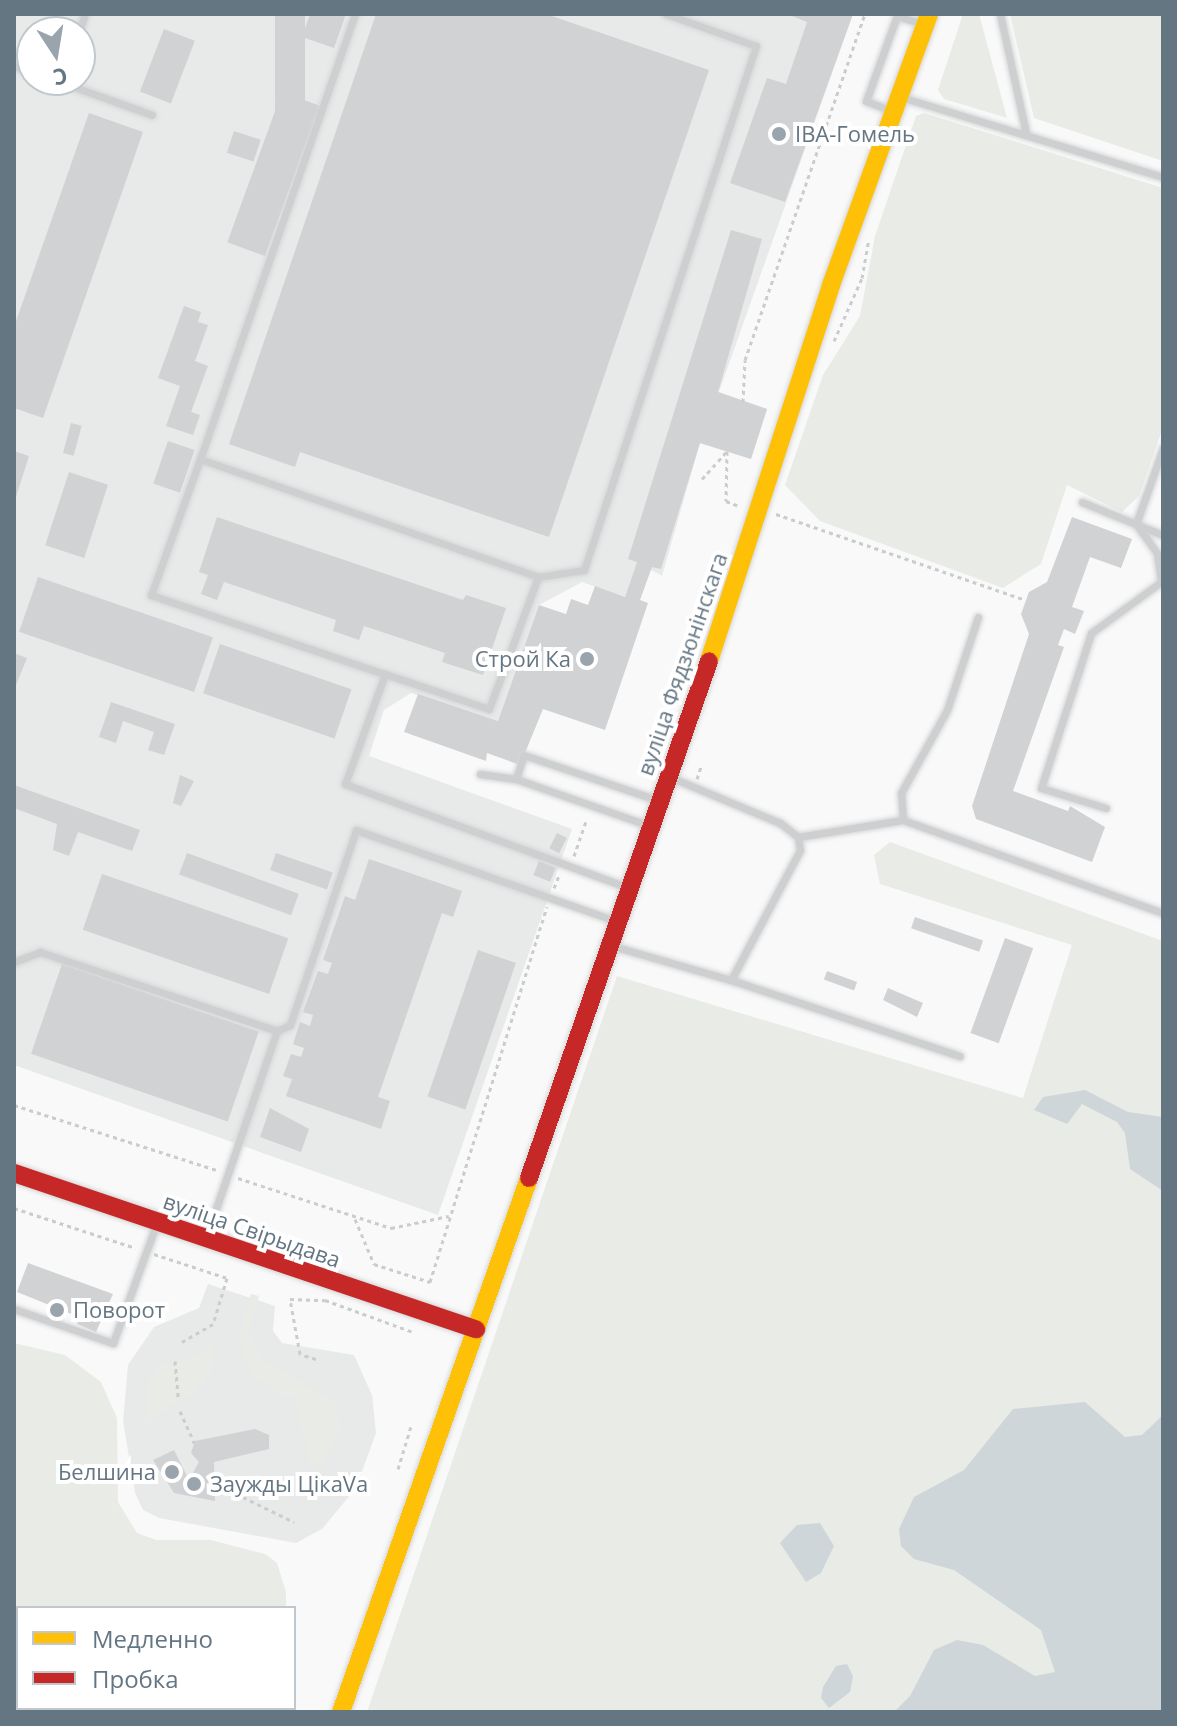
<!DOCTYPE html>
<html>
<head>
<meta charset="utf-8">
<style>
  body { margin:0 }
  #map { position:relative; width:1177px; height:1726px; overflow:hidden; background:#f9f9f9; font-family:"Open Sans",sans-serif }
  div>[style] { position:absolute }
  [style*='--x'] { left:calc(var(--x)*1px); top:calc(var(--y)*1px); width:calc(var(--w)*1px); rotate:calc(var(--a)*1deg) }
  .built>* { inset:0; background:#e8e9e9 }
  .green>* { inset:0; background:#e8ebe6 }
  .water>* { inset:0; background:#ced6d9 }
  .building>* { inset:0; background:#d0d2d3; transform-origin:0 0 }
  .path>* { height:3px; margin-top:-1.5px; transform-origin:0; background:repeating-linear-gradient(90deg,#cbcccd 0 4px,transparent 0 8px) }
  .roads { filter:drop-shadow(0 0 2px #d5d6d7) drop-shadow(0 0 2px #d5d6d7) }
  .lane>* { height:7px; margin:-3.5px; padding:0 3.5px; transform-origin:3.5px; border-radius:3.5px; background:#cecfd0 }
  .slow>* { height:18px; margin:-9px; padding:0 9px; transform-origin:9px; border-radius:9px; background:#ffc107 }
  .jam>* { height:18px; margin:-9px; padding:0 9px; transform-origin:9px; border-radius:9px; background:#c62828 }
  .dots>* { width:22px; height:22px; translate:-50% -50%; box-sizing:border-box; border:4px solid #fff; border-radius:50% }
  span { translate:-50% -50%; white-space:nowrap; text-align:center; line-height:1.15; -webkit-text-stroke:8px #fff; paint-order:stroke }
  .poi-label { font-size:22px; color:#657683 }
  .left { translate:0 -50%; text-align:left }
  .right { translate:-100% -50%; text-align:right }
  .street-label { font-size:22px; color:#657683 }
  .frame { position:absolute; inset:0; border:16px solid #657683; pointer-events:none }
  .legend { position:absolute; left:16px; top:1606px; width:280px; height:104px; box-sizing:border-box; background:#fff; border:2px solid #c1c8cd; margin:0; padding:10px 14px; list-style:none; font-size:24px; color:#657683 }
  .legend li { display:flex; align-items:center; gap:16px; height:40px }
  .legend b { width:40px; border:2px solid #c1c8cd }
  .north { position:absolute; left:16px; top:16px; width:80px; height:80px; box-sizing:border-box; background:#fff; border:2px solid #c1c8cd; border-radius:50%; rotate:168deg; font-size:22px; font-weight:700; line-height:32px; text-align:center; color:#657683 }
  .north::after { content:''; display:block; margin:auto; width:28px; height:36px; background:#99a4ac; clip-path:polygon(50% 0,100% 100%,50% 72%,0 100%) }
</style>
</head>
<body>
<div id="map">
  <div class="built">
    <i style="clip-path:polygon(evenodd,14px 14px,853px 14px,719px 392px,767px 409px,751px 459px,700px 443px,662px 576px,637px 562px,625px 597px,582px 582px,539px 605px,498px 721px,411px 693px,384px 710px,369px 756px,572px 829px,438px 1215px,14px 1065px,14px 14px,32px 32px,80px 32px,80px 80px,32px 80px,32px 32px)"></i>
    <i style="clip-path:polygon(208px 1284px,275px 1306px,273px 1331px,282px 1343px,354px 1355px,372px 1395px,376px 1433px,356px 1488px,322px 1529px,296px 1543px,159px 1518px,143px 1510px,135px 1493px,123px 1421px,128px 1365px,154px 1327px,199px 1308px)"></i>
  </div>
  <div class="green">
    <i style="clip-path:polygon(963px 14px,979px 14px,1007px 118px,944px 99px,938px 90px)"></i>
    <i style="clip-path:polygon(1010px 14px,1163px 14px,1163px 161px,1034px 118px)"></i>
    <i style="clip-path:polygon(924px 113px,1163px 188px,1163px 427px,1139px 496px,1122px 512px,1067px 485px,1041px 564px,1003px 588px,820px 521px,785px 485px,823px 375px,860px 316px,875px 236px,916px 116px)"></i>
    <i style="clip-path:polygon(890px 842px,1163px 941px,1163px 1712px,367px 1712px,617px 976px,1023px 1098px,1072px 945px,880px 884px,874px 855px)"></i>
    <i style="clip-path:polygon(251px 1294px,259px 1296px,248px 1333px,263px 1360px,336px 1402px,340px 1431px,322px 1468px,309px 1461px,295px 1397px,286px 1398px,251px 1373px,242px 1352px,239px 1331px)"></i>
    <i style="clip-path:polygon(215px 1341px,210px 1373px,195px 1391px,145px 1423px,150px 1378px,160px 1366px,197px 1355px)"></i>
    <i style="clip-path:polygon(14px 1343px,65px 1355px,101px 1382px,117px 1418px,118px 1502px,137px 1533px,156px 1540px,211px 1540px,265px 1554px,277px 1563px,286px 1592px,286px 1608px,18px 1608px,18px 1708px,253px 1712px,14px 1712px)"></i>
  </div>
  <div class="water">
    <i style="clip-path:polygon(1085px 1090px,1128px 1112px,1163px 1117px,1163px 1191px,1130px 1169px,1125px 1133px,1117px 1122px,1082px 1104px,1067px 1124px,1034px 1110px,1043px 1097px)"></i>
    <i style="clip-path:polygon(1085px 1402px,1125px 1437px,1142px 1435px,1163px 1415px,1163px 1712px,894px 1712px,910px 1696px,934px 1650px,957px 1640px,983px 1645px,1035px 1676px,1055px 1672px,1041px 1630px,954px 1570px,914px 1559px,901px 1546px,899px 1529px,914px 1497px,964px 1470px,1013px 1409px)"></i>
    <i style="clip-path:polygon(820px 1523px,834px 1546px,821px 1573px,806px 1582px,780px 1543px,797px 1525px)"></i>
    <i style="clip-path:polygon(847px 1664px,853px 1676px,850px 1692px,829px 1708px,821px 1698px,823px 1687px,836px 1666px)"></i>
  </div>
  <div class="building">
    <i style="left:275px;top:14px;width:30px;height:121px"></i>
    <i style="clip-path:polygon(310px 14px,346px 14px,334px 48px,302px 37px)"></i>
    <i style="clip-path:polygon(376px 14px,546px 14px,709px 70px,549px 537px,300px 452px,295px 467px,229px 444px)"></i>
    <i style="clip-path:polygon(787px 14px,853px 14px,785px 202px,730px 183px,767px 78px,786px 84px,807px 22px)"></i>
    <i style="left:164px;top:29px;width:33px;height:67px;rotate:21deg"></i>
    <i style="left:282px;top:92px;width:40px;height:160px;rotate:20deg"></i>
    <i style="clip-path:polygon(89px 113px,143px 132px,43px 418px,14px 408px,14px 327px)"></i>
    <i style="left:234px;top:131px;width:28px;height:23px;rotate:18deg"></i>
    <i style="clip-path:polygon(731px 230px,762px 239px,718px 392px,767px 409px,751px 459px,700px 443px,661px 569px,652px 567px,640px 600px,648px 603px,605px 730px,543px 709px,520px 765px,487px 753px,486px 761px,404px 732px,418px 694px,498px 721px,539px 605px,566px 614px,571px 599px,588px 605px,595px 586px,625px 597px,637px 562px,628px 559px)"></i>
    <i style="clip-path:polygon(184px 306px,201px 312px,198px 322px,208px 325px,195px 361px,208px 366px,191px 412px,200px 415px,193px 435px,166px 426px,180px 386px,158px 378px)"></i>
    <i style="left:71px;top:423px;width:11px;height:31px;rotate:15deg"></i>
    <i style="left:168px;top:441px;width:28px;height:45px;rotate:19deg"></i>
    <i style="clip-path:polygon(14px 451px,29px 456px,15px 500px,14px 500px)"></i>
    <i style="left:69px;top:472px;width:41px;height:77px;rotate:18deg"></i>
    <i style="clip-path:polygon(217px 517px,463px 600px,466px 595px,506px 608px,483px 675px,442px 662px,445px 653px,364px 626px,359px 640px,333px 631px,336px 620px,224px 582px,217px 600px,201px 594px,208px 575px,199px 572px)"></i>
    <i style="clip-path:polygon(1072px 517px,1132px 539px,1121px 568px,1090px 557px,1072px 607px,1084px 611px,1075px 634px,1064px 629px,1058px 645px,1064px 647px,1013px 791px,1068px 811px,1070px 806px,1105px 827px,1092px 862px,976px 819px,972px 806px,1029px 634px,1021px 614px,1029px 592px,1047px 582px)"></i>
    <i style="left:38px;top:577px;width:185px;height:58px;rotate:19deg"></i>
    <i style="left:220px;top:644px;width:139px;height:52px;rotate:19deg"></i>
    <i style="clip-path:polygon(14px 653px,27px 658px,14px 690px)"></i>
    <i style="clip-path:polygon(111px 702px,175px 724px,164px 755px,148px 750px,154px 732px,123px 721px,116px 743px,99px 737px)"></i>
    <i style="clip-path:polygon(180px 775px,194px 781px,181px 806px,173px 803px)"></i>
    <i style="clip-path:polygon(14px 785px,140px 830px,132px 851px,78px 832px,69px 856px,53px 850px,57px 824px,14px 808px)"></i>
    <i style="left:557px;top:833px;width:11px;height:17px;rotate:27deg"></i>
    <i style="left:187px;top:853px;width:119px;height:23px;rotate:20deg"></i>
    <i style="left:276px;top:853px;width:60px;height:18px;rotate:19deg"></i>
    <i style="clip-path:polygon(369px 859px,462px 891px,453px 917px,442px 913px,378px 1097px,390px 1101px,381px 1129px,286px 1096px,292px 1079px,283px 1076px,291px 1054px,301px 1057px,304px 1048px,293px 1044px,300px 1022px,310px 1026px,313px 1015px,303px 1012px,318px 971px,328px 974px,332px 963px,323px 960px,345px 896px,355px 900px)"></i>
    <i style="left:539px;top:861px;width:18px;height:15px;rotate:22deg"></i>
    <i style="left:102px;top:874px;width:197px;height:59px;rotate:19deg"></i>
    <i style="left:915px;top:917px;width:72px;height:12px;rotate:19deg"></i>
    <i style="left:1005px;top:938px;width:30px;height:101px;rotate:20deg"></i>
    <i style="left:478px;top:950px;width:40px;height:155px;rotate:19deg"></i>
    <i style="left:62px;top:964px;width:208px;height:95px;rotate:19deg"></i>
    <i style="left:827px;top:971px;width:32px;height:9px;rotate:20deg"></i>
    <i style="clip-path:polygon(888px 988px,923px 1003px,917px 1017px,883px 1000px)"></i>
    <i style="clip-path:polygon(270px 1108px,309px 1129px,301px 1152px,260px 1137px)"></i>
    <i style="clip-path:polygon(28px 1263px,113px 1294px,96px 1332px,77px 1324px,79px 1317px,17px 1292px)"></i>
    <i style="clip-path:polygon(255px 1429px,269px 1435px,269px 1449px,214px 1462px,215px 1501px,174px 1493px,153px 1460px,174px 1450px,189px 1480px,199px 1462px,191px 1453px,195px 1441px)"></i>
  </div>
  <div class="path">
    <i style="--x:834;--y:341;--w:69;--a:-66"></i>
    <i style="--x:862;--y:278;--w:39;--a:-80"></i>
    <i style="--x:743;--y:402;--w:42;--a:-87.3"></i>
    <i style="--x:745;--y:360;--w:366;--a:-70.9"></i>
    <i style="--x:727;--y:451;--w:50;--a:91.1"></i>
    <i style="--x:726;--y:501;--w:14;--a:21"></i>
    <i style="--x:702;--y:479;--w:38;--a:-48"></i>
    <i style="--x:776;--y:514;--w:264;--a:19"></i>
    <i style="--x:697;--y:779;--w:16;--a:-72"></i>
    <i style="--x:574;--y:856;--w:37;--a:-71"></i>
    <i style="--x:554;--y:888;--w:16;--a:-68"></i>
    <i style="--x:14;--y:1105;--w:216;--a:17.8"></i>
    <i style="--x:238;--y:1178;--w:161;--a:18.1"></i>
    <i style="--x:391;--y:1228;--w:59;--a:-11.7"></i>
    <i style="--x:14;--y:1208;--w:128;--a:18.2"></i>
    <i style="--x:355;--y:1219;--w:49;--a:67.1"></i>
    <i style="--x:374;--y:1264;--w:59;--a:17.8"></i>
    <i style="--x:430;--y:1282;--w:393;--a:-72.7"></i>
    <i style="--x:154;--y:1254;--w:77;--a:18.2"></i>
    <i style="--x:227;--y:1278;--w:48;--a:106.9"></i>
    <i style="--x:213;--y:1324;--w:36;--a:150"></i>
    <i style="--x:316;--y:1359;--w:17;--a:-163"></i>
    <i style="--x:300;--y:1354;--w:56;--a:-100.3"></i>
    <i style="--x:290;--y:1299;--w:35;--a:2"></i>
    <i style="--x:325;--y:1300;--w:94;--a:20"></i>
    <i style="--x:175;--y:1361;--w:37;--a:85"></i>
    <i style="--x:180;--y:1411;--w:35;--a:66"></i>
    <i style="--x:398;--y:1469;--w:48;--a:-73.1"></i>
    <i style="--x:212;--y:1472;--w:27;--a:42"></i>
    <i style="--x:243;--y:1497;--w:57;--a:26.1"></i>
  </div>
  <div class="roads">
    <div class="lane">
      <i style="--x:355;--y:14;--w:471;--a:109.2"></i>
      <i style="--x:200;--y:459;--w:358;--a:19.2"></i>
      <i style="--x:538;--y:577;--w:47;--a:-8.7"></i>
      <i style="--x:584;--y:570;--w:552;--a:-71.83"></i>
      <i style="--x:756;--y:46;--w:96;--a:-160.4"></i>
      <i style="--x:1000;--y:14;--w:122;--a:77.7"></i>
      <i style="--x:79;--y:32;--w:19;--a:-72"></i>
      <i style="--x:14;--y:66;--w:19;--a:18"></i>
      <i style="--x:55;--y:80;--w:103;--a:19.8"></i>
      <i style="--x:901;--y:97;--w:274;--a:17"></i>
      <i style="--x:892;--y:111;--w:28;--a:-159"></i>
      <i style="--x:866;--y:101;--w:90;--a:-70"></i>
      <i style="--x:897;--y:16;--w:27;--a:17"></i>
      <i style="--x:200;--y:459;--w:145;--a:109.8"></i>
      <i style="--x:151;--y:595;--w:247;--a:18.7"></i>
      <i style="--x:1082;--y:502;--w:87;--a:22.2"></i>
      <i style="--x:538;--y:577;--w:141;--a:110.4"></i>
      <i style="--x:489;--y:709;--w:110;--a:-161.4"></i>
      <i style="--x:385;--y:674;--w:117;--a:110"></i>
      <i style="--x:345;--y:784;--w:300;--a:20.1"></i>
      <i style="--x:480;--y:774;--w:36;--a:8"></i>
      <i style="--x:516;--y:779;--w:25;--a:-72"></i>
      <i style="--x:524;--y:755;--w:144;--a:18.7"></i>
      <i style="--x:516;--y:779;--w:142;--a:19.3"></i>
      <i style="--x:1106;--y:808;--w:68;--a:-162.9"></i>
      <i style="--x:1041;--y:788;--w:163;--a:-72.1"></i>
      <i style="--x:1091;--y:633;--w:87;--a:-36.1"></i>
      <i style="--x:1161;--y:582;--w:29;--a:-98"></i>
      <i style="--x:1157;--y:553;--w:36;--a:-126"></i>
      <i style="--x:1136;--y:524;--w:81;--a:-70.4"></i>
      <i style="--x:903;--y:820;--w:27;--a:-94"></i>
      <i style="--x:901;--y:793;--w:95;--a:-61"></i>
      <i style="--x:947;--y:710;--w:98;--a:-71.6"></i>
      <i style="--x:798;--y:837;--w:106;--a:-9.2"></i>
      <i style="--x:903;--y:820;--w:276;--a:19.7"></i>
      <i style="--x:613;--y:946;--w:123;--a:16.1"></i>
      <i style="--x:731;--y:980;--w:147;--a:-62"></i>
      <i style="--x:800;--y:850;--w:13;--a:-99"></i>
      <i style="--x:798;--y:837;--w:23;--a:-142"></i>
      <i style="--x:780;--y:823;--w:114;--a:-157.3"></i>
      <i style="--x:14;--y:962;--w:28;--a:-21"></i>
      <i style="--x:40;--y:952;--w:250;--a:18.4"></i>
      <i style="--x:731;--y:980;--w:241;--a:18.4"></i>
      <i style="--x:207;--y:1235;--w:216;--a:-71.1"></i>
      <i style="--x:277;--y:1031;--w:14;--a:-25"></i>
      <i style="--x:290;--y:1025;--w:206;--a:-71.3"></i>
      <i style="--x:356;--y:830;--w:275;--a:19.3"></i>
      <i style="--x:14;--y:1309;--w:105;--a:19"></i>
      <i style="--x:113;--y:1343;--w:126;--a:-70"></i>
    </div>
    <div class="slow">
      <i style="--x:709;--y:661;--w:395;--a:-72"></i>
      <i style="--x:831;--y:285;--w:288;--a:-70.1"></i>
      <i style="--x:341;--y:1712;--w:566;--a:-70.6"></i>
    </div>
    <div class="jam">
      <i style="--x:14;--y:1173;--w:488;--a:18.7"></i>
      <i style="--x:529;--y:1178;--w:547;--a:-70.8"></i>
    </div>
  </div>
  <div class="dots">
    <i style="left:779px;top:134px;background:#99a4ac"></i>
    <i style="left:587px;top:659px;background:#99a4ac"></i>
    <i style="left:57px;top:1310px;background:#99a4ac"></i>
    <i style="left:172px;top:1472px;background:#99a4ac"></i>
    <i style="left:194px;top:1484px;background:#99a4ac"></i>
  </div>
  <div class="poi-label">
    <span class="left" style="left:795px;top:134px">IBA-Гомель</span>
    <span class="right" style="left:571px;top:659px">Строй Ка</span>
    <span class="left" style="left:73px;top:1310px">Поворот</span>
    <span class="right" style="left:156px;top:1472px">Белшина</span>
    <span class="left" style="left:210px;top:1484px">Заужды ЦікаVа</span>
  </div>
  <div class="street-label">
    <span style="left:682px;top:664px;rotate:-71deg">вуліца Фядзюнінскага</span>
    <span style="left:252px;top:1230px;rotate:19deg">вуліца Свірыдава</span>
  </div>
  <div class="frame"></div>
  <ul class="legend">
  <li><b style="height:10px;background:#ffc107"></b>Медленно</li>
  <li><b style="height:10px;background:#c62828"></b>Пробка</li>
  </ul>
  <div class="north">С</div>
</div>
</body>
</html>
